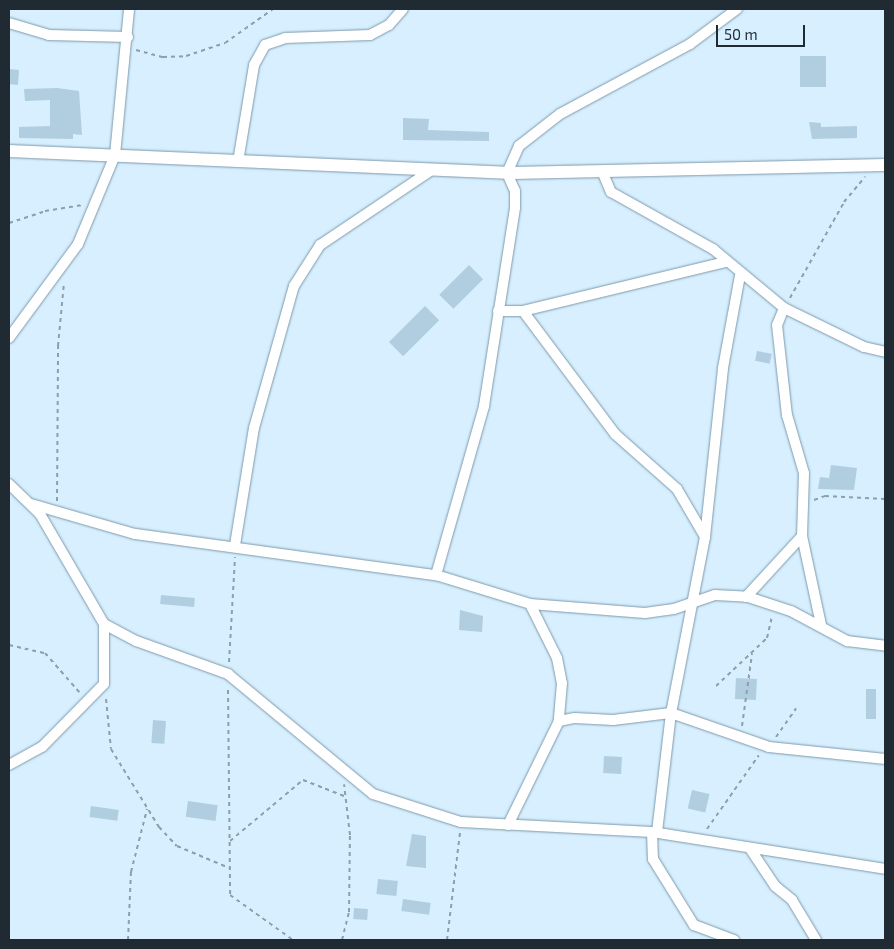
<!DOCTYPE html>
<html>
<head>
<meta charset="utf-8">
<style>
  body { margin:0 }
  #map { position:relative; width:894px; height:949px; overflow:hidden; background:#d7efff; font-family:"Exo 2",sans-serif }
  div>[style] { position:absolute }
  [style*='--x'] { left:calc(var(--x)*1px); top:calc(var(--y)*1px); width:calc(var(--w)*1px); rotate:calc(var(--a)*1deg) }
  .building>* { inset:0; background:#b1cee1; transform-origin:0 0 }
  .path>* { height:2px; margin-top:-1px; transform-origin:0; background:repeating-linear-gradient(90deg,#8d9fac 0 4px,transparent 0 8px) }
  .roads { filter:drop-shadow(0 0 1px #7d99aa) drop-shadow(0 0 1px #7d99aa) }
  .minor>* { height:10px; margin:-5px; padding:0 5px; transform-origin:5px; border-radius:5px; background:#fff }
  .tertiary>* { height:12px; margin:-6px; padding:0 6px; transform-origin:6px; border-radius:6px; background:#fff }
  span { translate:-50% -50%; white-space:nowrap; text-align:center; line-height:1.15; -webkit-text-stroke:4px #d7efff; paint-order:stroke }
  .frame { position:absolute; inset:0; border:10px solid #1f2a32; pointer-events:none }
  .scale { position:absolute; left:716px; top:25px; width:89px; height:22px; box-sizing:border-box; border:2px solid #1f2a32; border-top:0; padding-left:6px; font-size:15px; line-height:18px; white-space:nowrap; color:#1f2a32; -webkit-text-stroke:4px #d7efff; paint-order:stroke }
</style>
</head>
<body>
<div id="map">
  <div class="building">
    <i style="left:800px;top:56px;width:26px;height:31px"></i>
    <i style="clip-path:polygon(9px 69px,19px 70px,18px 85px,9px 84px)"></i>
    <i style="clip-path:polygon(57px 88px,79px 91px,82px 135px,73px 134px,73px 139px,19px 138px,19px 127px,50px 126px,50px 100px,25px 101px,24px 89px)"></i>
    <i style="clip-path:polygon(403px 118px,429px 119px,428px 130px,489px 132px,489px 141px,403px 140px)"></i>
    <i style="clip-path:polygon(809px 122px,821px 123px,821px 127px,857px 126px,857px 138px,812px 139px)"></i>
    <i style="left:469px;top:265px;width:20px;height:42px;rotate:45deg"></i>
    <i style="left:425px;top:306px;width:20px;height:51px;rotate:45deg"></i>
    <i style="left:757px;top:351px;width:15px;height:10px;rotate:11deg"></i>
    <i style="clip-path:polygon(831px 465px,857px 468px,854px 490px,818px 489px,820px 477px,829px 478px)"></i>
    <i style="left:161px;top:595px;width:34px;height:9px;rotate:5deg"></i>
    <i style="clip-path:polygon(460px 610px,483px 616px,482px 632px,459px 630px)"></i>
    <i style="left:736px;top:678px;width:21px;height:21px;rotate:3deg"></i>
    <i style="left:866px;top:689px;width:10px;height:30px"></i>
    <i style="left:153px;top:720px;width:13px;height:23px;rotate:4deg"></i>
    <i style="left:604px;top:756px;width:18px;height:17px;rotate:3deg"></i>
    <i style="left:692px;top:790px;width:18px;height:19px;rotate:13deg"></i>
    <i style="left:188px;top:801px;width:30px;height:16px;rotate:8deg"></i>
    <i style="left:91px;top:806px;width:28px;height:11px;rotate:8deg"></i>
    <i style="clip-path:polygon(412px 834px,426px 836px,426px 868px,406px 866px)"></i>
    <i style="left:378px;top:879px;width:20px;height:15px;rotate:6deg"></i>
    <i style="left:403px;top:899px;width:28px;height:12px;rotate:8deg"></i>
    <i style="left:354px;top:908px;width:14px;height:11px;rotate:4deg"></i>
  </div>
  <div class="path">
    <i style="--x:136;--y:50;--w:28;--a:15"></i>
    <i style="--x:163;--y:57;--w:23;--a:-2"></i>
    <i style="--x:186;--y:56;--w:41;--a:-18.4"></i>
    <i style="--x:225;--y:43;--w:59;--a:-35.3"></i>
    <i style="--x:9;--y:223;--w:38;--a:-18"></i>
    <i style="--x:45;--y:211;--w:38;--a:-9"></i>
    <i style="--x:790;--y:298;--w:110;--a:-60.6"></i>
    <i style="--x:844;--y:202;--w:33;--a:-50"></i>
    <i style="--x:814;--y:500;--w:12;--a:-20"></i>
    <i style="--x:825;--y:496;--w:60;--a:2.9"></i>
    <i style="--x:57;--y:501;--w:155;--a:-89.6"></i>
    <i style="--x:58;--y:346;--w:63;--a:-84.6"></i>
    <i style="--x:9;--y:645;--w:37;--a:13"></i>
    <i style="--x:45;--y:653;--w:53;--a:48.8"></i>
    <i style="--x:229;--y:662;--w:105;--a:-86.7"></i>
    <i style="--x:716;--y:686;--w:70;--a:-43.3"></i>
    <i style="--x:767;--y:638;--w:22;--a:-77"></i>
    <i style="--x:228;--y:690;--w:205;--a:89.4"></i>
    <i style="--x:230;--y:895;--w:77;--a:35.5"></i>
    <i style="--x:106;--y:699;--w:50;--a:84.3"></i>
    <i style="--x:111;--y:749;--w:92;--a:58.4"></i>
    <i style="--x:159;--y:827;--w:26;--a:47"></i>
    <i style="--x:177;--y:846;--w:56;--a:22.9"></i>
    <i style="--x:742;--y:726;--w:73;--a:-82.1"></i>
    <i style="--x:776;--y:737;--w:35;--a:-55"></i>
    <i style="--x:707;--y:829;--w:90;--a:-54.9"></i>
    <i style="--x:230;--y:841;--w:95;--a:-39.9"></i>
    <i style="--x:303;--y:780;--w:44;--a:21.3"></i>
    <i style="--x:128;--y:940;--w:68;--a:-87.5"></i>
    <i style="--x:131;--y:872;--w:65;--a:-75.7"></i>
    <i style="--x:342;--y:940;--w:29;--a:-76"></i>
    <i style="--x:349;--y:912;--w:77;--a:-89.3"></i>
    <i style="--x:350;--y:835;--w:51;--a:-96.7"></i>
    <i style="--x:447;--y:940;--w:109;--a:-83.1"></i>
  </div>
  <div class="roads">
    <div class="minor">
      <i style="--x:9;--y:23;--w:42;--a:16.7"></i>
      <i style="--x:49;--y:35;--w:79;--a:1.5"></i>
      <i style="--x:238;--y:162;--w:98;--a:-80.6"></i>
      <i style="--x:254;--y:65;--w:23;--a:-61"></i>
      <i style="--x:265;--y:45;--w:21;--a:-19"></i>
      <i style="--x:285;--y:38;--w:85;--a:-2"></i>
      <i style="--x:370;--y:35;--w:21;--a:-28"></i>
      <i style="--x:389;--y:25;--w:21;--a:-49"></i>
      <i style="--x:602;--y:171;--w:23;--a:67"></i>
      <i style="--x:611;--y:192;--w:117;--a:29.2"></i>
      <i style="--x:713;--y:249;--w:92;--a:39.7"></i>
      <i style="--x:784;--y:308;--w:89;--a:26"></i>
      <i style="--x:864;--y:347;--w:22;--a:13"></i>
      <i style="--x:784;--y:308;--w:18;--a:112"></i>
      <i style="--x:777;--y:325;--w:91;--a:83.7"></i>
      <i style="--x:787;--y:415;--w:60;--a:73.7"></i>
      <i style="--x:804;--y:473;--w:63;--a:91.8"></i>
      <i style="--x:802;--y:536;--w:91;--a:77.9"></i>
      <i style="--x:498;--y:311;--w:25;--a:0"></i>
      <i style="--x:523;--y:311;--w:154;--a:53.2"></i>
      <i style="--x:615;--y:434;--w:83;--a:41.6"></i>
      <i style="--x:677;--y:489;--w:56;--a:59.7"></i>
      <i style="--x:705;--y:537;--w:179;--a:100.9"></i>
      <i style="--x:671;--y:713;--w:121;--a:96.7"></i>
      <i style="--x:523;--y:311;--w:208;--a:-13.6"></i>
      <i style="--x:9;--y:338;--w:117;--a:-53.7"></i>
      <i style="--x:78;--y:244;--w:96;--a:-67.4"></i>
      <i style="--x:115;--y:155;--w:147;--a:-84.5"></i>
      <i style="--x:9;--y:484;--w:43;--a:44.1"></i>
      <i style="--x:40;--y:514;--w:127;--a:59.8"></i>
      <i style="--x:104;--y:624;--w:36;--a:28"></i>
      <i style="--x:136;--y:641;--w:98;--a:19.7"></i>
      <i style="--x:228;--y:674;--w:188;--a:39.6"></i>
      <i style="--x:373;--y:794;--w:92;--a:17.7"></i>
      <i style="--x:461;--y:822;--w:191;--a:3"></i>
      <i style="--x:652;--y:832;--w:236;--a:9"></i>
      <i style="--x:31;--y:504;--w:108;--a:16.1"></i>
      <i style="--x:135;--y:534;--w:304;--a:7.8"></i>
      <i style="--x:436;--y:575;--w:98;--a:17.1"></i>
      <i style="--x:530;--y:604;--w:115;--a:4.5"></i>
      <i style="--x:645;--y:613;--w:29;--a:-8"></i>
      <i style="--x:674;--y:609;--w:43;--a:-18.9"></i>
      <i style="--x:715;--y:595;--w:33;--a:3"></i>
      <i style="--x:748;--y:597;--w:45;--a:18"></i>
      <i style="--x:791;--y:611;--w:64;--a:28.2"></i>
      <i style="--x:847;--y:641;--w:38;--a:7"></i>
      <i style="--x:705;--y:537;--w:170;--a:-83.9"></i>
      <i style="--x:723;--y:368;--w:95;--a:-79.6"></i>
      <i style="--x:235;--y:545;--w:119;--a:-80.8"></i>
      <i style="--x:254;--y:428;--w:148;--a:-74.3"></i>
      <i style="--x:294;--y:286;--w:49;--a:-57.6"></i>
      <i style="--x:320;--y:245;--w:136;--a:-33.9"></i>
      <i style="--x:436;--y:575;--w:176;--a:-74.1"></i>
      <i style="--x:484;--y:406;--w:201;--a:-81.1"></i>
      <i style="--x:515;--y:207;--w:16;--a:-90"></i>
      <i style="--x:515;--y:191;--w:20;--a:-114"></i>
      <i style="--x:507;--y:173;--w:30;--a:-66"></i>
      <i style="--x:519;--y:146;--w:52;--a:-38"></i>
      <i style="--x:560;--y:114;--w:148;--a:-28.3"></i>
      <i style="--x:690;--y:44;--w:59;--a:-36.7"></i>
      <i style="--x:746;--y:597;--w:83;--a:-47.4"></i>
      <i style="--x:530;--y:604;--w:60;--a:63.4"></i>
      <i style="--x:557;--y:658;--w:25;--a:79"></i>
      <i style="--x:562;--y:683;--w:38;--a:95"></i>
      <i style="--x:9;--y:765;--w:38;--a:-29"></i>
      <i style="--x:42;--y:747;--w:88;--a:-45.5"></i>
      <i style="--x:104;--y:684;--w:60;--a:-90"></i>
      <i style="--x:508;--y:825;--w:116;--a:-63.9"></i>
      <i style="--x:559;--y:721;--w:16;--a:-11"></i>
      <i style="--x:575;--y:718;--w:38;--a:3"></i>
      <i style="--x:613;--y:720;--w:58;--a:-6.9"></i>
      <i style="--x:671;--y:713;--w:104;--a:19.1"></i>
      <i style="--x:769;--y:747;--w:117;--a:5.9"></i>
      <i style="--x:652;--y:832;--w:27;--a:88"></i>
      <i style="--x:653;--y:859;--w:78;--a:58.2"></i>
      <i style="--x:694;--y:925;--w:43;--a:20.6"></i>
      <i style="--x:751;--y:850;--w:43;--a:56.3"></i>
      <i style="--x:775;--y:886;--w:22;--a:39"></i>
      <i style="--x:792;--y:900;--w:47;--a:59"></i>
    </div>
    <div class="tertiary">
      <i style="--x:9;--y:151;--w:498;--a:2.5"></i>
      <i style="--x:507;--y:173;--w:378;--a:-1.2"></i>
    </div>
  </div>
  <div class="frame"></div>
  <div class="scale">50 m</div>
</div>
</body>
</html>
